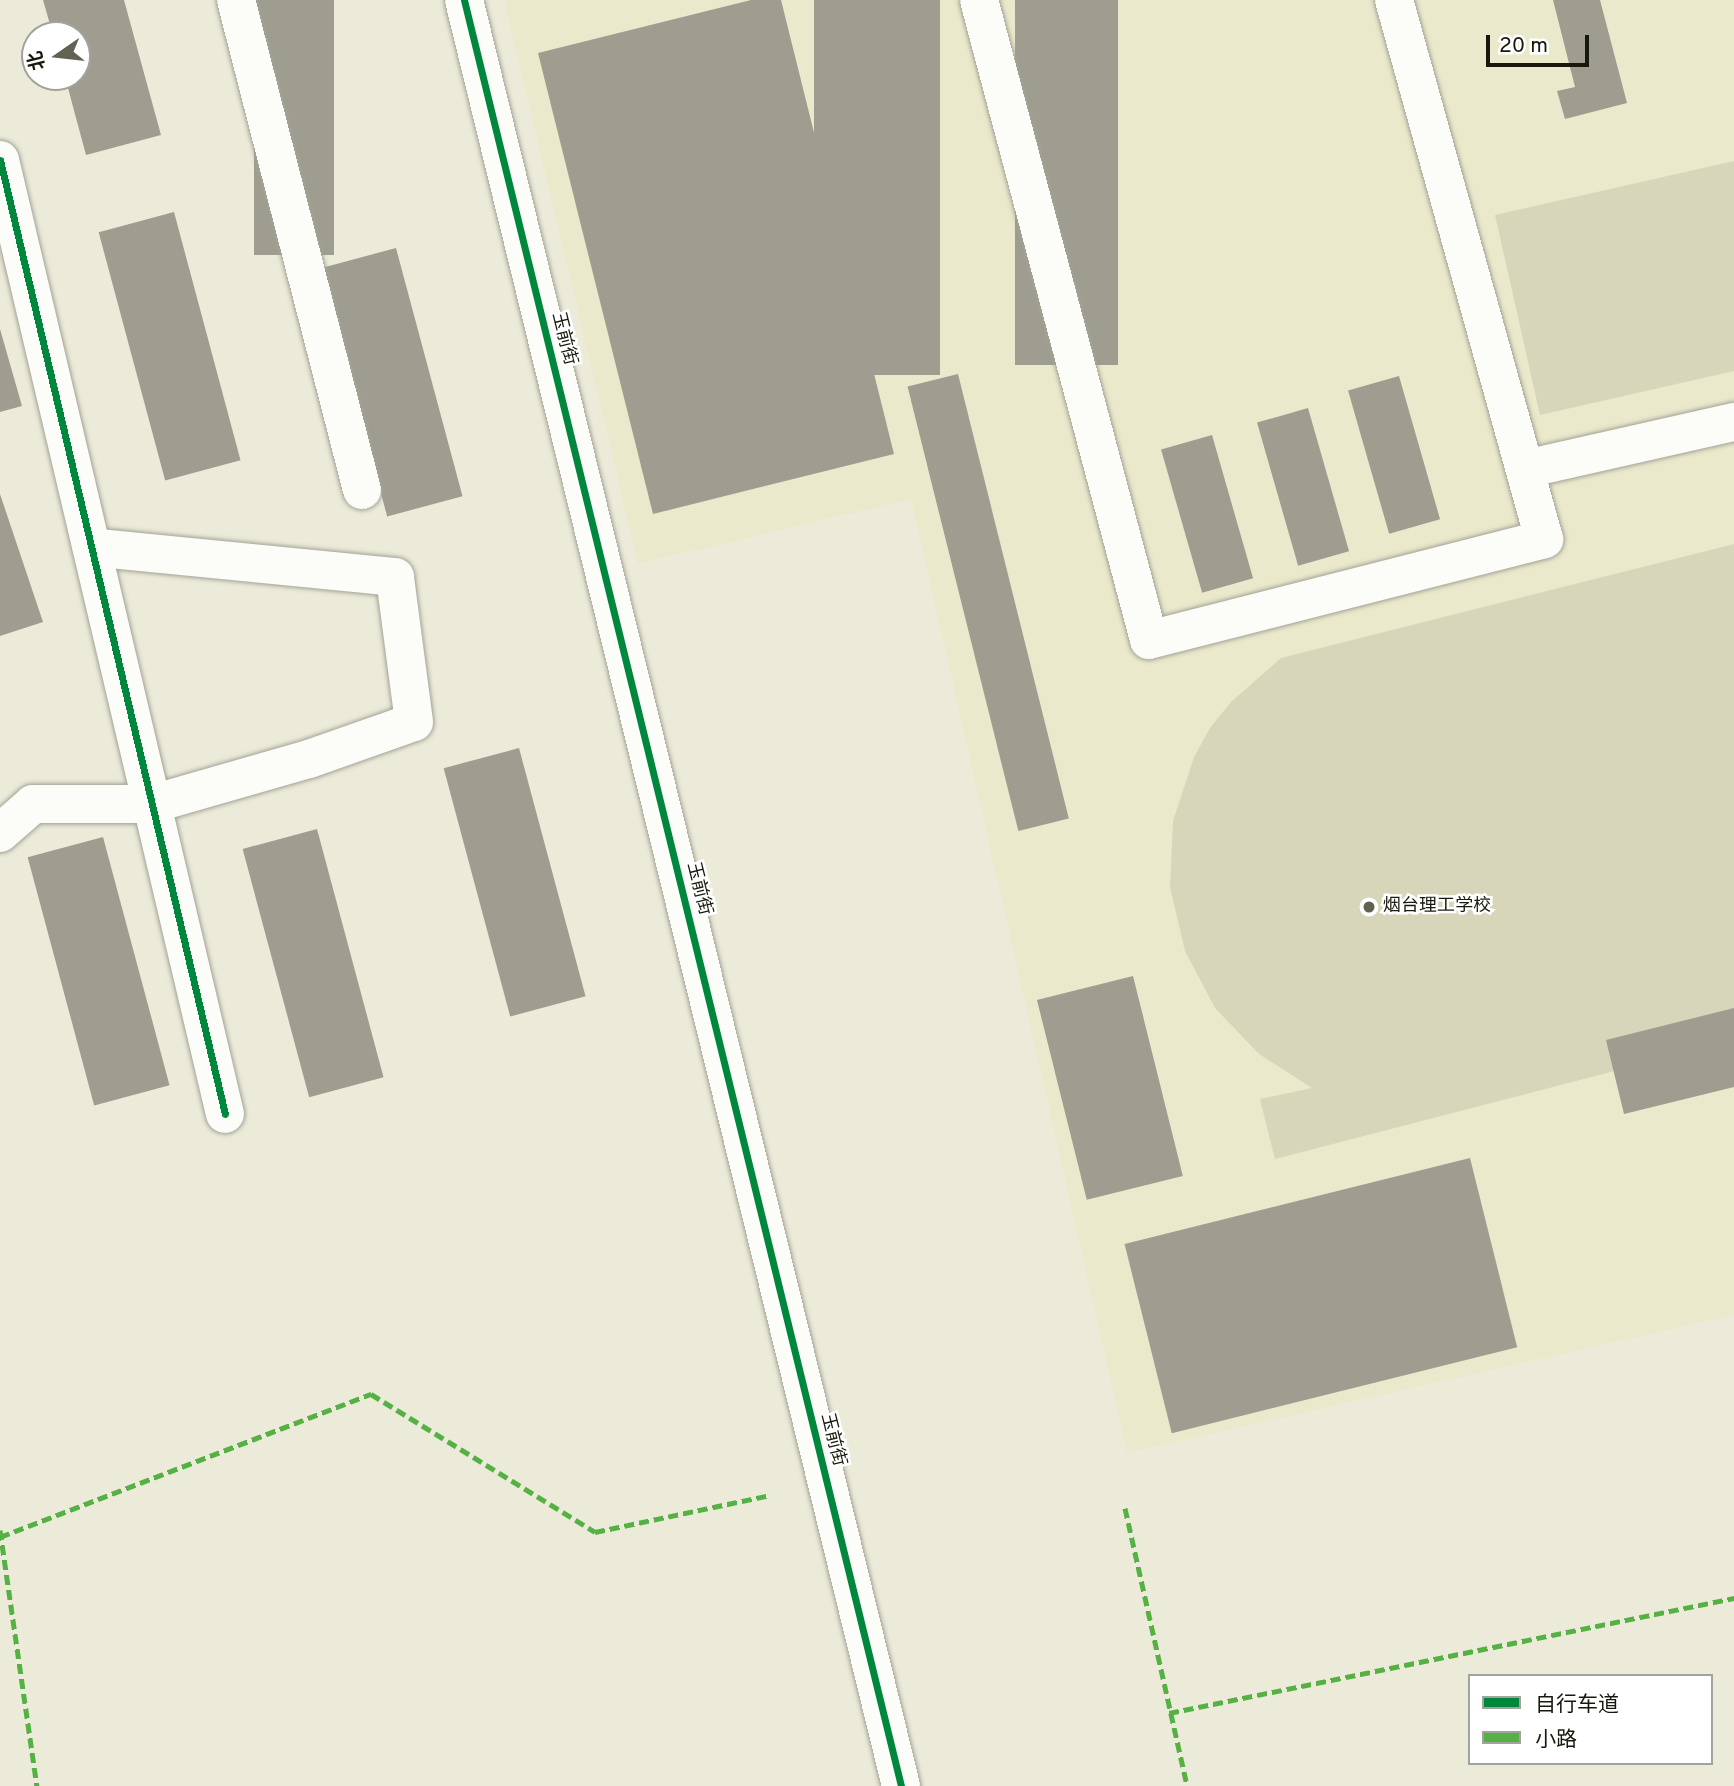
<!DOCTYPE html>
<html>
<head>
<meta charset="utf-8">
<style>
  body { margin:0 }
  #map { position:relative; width:1734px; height:1786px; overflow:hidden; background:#ecebda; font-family:Overpass,"Noto Sans SC",sans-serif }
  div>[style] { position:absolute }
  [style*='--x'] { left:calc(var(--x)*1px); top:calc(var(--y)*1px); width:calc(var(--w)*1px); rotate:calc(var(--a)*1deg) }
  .built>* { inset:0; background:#ebe9cc }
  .green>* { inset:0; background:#d7d5ba }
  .building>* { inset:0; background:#9e9d90; transform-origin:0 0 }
  .roads { filter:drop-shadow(0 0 2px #a3a396) drop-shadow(0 0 2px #a3a396) }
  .minor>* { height:38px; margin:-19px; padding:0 19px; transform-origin:19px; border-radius:19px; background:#fcfcf9 }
  .quiet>* { height:5px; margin-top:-2.5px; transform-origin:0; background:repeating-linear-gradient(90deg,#55b144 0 10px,transparent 0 15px) }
  .cycleway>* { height:7px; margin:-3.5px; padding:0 3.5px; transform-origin:3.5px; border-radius:3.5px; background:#00873e }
  .dots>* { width:19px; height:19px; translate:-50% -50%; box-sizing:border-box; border:4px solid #fff; border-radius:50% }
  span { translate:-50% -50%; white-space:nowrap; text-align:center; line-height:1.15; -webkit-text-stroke:5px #fff; paint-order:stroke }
  .street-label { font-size:18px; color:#18180c }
  .poi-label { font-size:18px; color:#18180c }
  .left { translate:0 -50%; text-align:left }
  .legend { position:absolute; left:1468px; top:1674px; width:245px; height:91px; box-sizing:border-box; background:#fff; border:2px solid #a3a39e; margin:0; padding:9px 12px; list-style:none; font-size:21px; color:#18180c }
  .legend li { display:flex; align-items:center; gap:14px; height:35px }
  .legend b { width:35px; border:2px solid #a3a39e }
  .north { position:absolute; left:21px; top:21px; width:70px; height:70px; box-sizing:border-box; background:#fff; border:2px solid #a3a39e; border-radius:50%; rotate:256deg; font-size:19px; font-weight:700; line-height:28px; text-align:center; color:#18180c }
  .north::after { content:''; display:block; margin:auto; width:24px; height:32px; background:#626254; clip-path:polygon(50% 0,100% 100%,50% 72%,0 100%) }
  .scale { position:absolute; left:1486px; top:35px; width:103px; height:32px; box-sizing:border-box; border:4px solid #18180c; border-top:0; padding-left:9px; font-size:21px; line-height:24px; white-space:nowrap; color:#18180c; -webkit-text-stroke:5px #fff; paint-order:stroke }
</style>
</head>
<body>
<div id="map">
  <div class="built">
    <i style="clip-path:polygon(504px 0,1734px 0,1734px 1315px,1127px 1453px,911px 499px,638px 564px)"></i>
  </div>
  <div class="green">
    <i style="clip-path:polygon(1734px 161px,1734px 371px,1540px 415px,1495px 215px)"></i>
    <i style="clip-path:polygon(1734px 544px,1734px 1040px,1275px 1159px,1260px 1099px,1312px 1088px,1259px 1054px,1215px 1008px,1185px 951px,1170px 887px,1173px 821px,1194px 757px,1210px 728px,1231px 702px,1281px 658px)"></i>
  </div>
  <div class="building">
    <i style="clip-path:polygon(43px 0,124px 0,161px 135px,86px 155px,65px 77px,77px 77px,77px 35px,53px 35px)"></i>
    <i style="left:254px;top:0;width:80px;height:255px"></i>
    <i style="clip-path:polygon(751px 0,781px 0,894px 454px,653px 514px,538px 53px)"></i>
    <i style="left:814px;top:0;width:126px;height:375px"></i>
    <i style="left:1015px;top:0;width:103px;height:365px"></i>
    <i style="clip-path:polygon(1553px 0,1600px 0,1627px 103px,1565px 119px,1557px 91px,1575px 87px)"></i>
    <i style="left:174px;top:212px;width:257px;height:78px;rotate:75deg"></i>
    <i style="left:396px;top:248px;width:257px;height:78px;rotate:75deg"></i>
    <i style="clip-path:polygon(0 329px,22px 406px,0 412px)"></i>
    <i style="left:958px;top:374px;width:458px;height:52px;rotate:76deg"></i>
    <i style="left:1399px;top:376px;width:149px;height:53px;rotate:74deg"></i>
    <i style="left:1308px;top:408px;width:149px;height:53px;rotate:74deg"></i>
    <i style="left:1212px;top:435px;width:149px;height:53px;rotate:74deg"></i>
    <i style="clip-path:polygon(0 494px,43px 622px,0 636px)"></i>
    <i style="left:519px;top:748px;width:257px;height:78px;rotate:75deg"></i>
    <i style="left:317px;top:829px;width:257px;height:77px;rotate:75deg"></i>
    <i style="left:103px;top:837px;width:257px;height:78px;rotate:75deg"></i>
    <i style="left:1133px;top:976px;width:206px;height:99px;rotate:76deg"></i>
    <i style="clip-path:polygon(1734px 1008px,1734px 1087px,1624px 1114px,1606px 1040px)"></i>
    <i style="left:1470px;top:1158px;width:195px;height:356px;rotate:76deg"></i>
  </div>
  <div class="roads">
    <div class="minor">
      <i style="--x:236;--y:0;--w:506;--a:75.58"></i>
      <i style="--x:464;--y:0;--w:1839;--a:76.25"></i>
      <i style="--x:979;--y:0;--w:662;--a:75.12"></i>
      <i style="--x:1149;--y:640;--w:408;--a:-14.3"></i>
      <i style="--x:1544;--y:539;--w:559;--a:-105.55"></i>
      <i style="--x:0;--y:160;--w:980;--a:76.73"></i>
      <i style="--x:1525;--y:469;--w:214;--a:-12.7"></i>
      <i style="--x:0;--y:833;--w:44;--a:-41.3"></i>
      <i style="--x:33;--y:804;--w:119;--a:0"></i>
      <i style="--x:152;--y:804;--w:163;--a:-16"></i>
      <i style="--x:309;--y:759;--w:111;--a:-19.4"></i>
      <i style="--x:414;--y:722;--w:146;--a:-97.5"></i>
      <i style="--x:395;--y:577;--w:305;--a:-174.4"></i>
    </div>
  </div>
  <div class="quiet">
    <i style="--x:1125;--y:1508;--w:285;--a:77.4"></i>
    <i style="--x:0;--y:1530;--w:259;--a:81.8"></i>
    <i style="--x:0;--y:1537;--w:398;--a:-21.1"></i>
    <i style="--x:371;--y:1394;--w:263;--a:31.6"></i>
    <i style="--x:595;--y:1532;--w:179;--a:-11.9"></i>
    <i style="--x:1169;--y:1713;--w:577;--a:-11.5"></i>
  </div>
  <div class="cycleway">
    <i style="--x:464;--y:0;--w:1839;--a:76.25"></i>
    <i style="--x:0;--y:160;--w:980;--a:76.73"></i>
  </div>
  <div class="dots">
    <i style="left:1369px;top:907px;background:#626254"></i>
  </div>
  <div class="street-label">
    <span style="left:563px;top:339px;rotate:76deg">玉前街</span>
    <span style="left:698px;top:889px;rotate:76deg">玉前街</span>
    <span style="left:832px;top:1440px;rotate:76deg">玉前街</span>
  </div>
  <div class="poi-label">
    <span class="left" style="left:1383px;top:907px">烟台理工学校</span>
  </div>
  <ul class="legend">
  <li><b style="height:9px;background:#00873e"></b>自行车道</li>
  <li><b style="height:9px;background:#55b144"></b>小路</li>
  </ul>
  <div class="north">北</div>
  <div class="scale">20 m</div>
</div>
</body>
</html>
